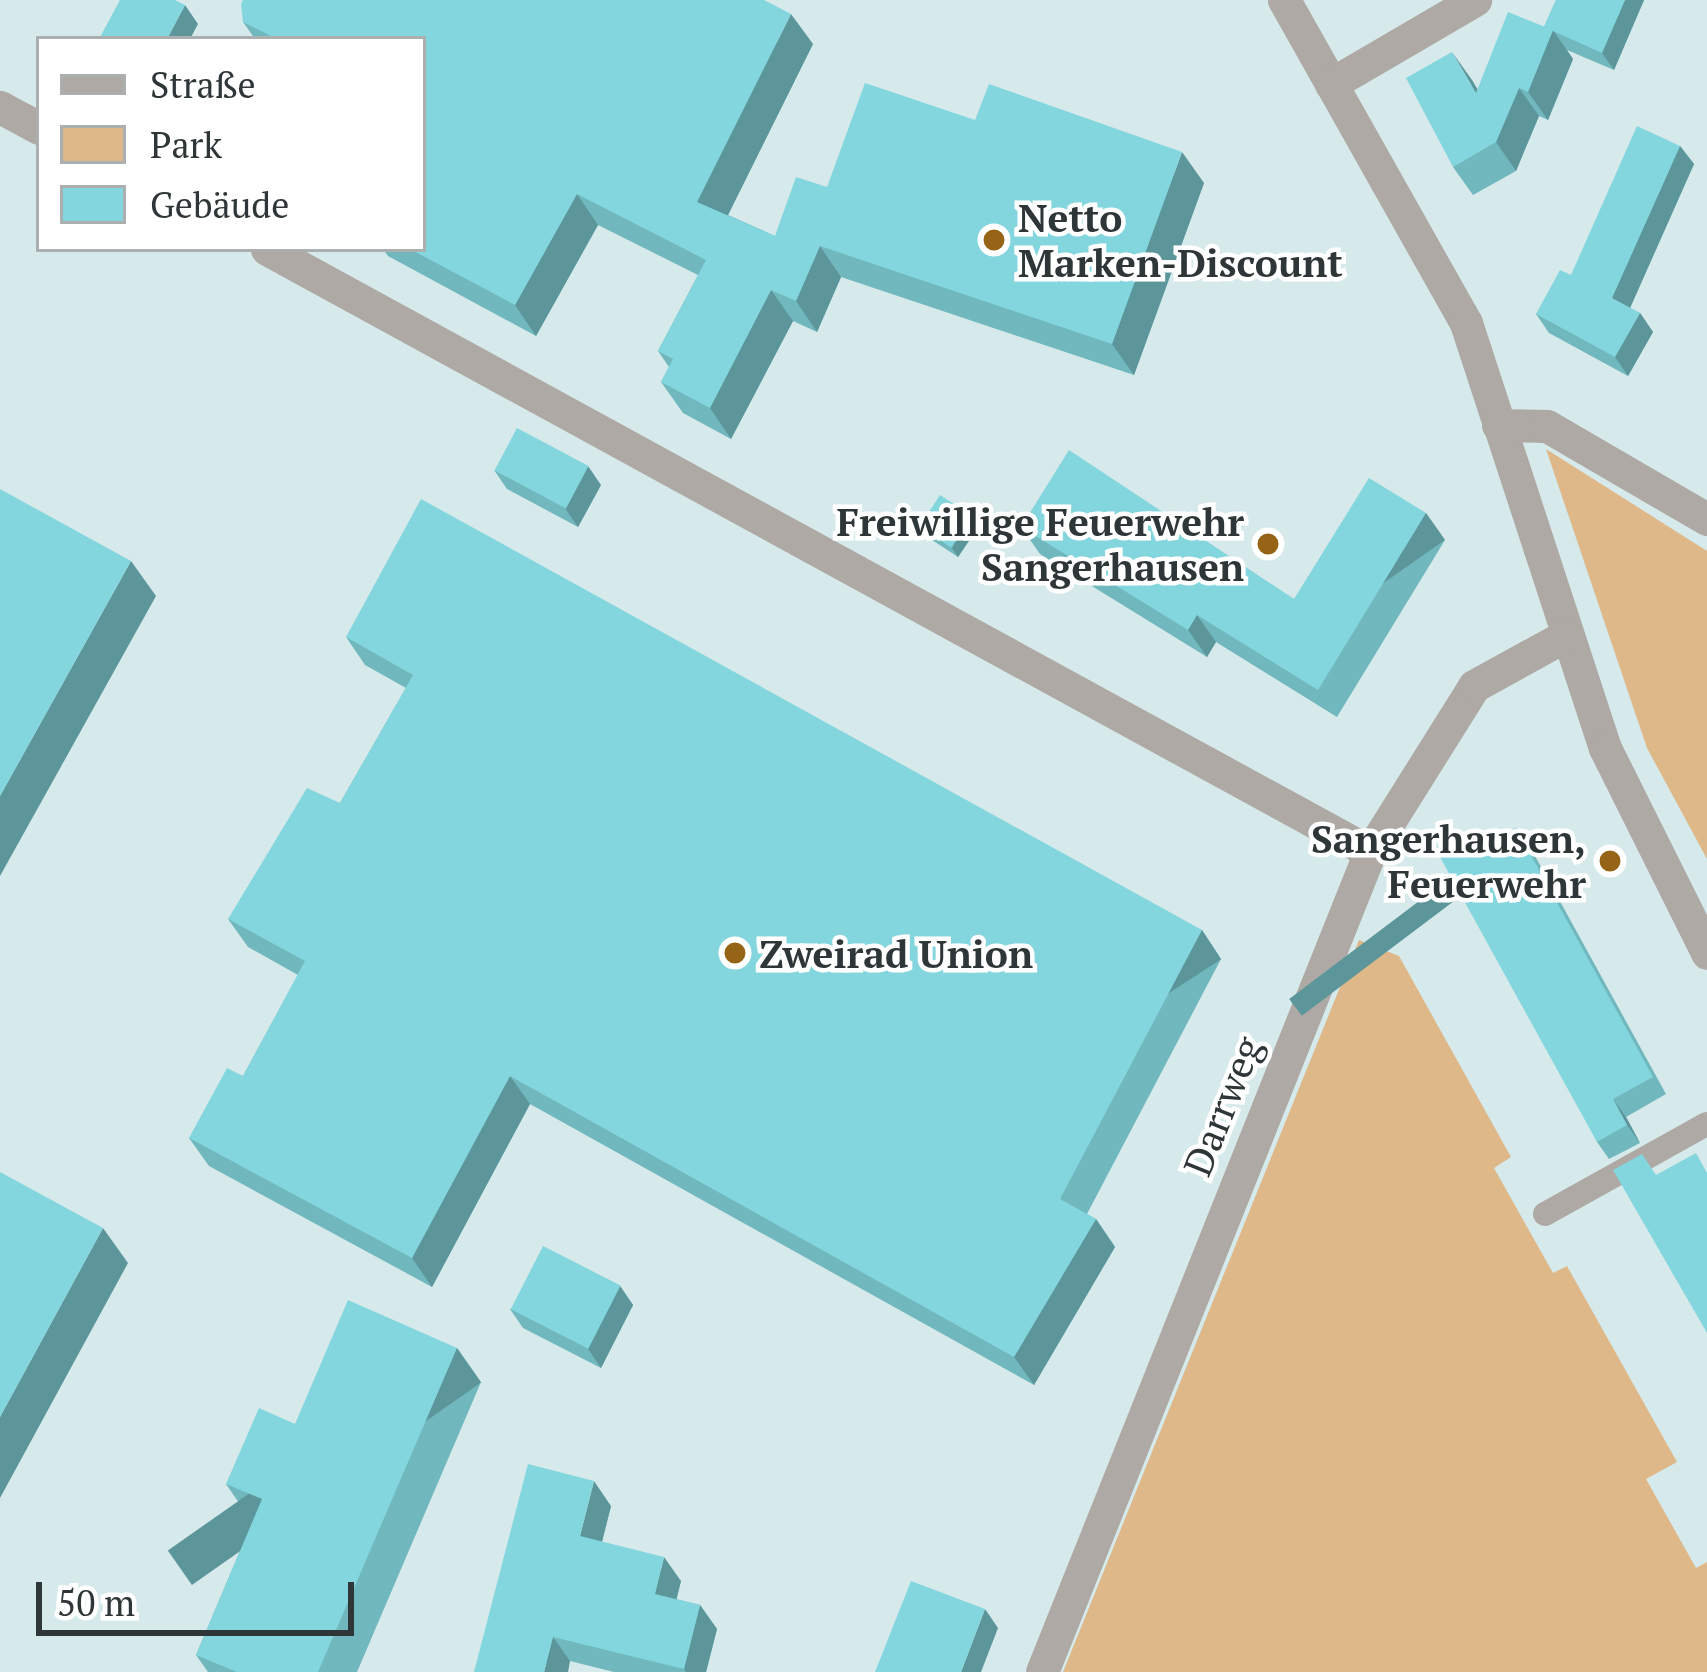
<!DOCTYPE html>
<html>
<head>
<meta charset="utf-8">
<style>
  body { margin:0 }
  #map { position:relative; width:1707px; height:1672px; overflow:hidden; background:#d6e9eb; font-family:"PT Serif",serif }
  div>[style] { position:absolute }
  [style*='--x'] { left:calc(var(--x)*1px); top:calc(var(--y)*1px); width:calc(var(--w)*1px); rotate:calc(var(--a)*1deg) }
  .green>* { inset:0; background:#deb889 }
  .service>* { height:24px; margin:-12px; padding:0 12px; transform-origin:12px; border-radius:12px; background:#aea9a4 }
  .minor>* { height:33px; margin:-16.5px; padding:0 16.5px; transform-origin:16.5px; border-radius:16.5px; background:#aea9a4 }
  .wall>* { inset:0; background:#71b8be }
  .shaded-wall>* { inset:0; background:#5c969b; transform-origin:0 0 }
  .building>* { inset:0; background:#83d6dd; transform-origin:0 0 }
  .dots>* { width:33px; height:33px; translate:-50% -50%; box-sizing:border-box; border:6px solid #fff; border-radius:50% }
  span { translate:-50% -50%; white-space:nowrap; text-align:center; line-height:1.15; -webkit-text-stroke:9px #fff; paint-order:stroke }
  .poi-label { font-size:39px; color:#2f3637; font-weight:700 }
  .left { translate:0 -50%; text-align:left }
  .right { translate:-100% -50%; text-align:right }
  .street-label { font-size:39px; color:#2f3637 }
  .legend { position:absolute; left:36px; top:36px; width:390px; height:216px; box-sizing:border-box; background:#fff; border:3px solid #acafaf; margin:0; padding:15px 21px; list-style:none; font-size:36px; color:#2f3637 }
  .legend li { display:flex; align-items:center; gap:24px; height:60px }
  .legend b { width:60px; border:3px solid #acafaf }
  .scale { position:absolute; left:36px; top:1582px; width:318px; height:54px; box-sizing:border-box; border:6px solid #2f3637; border-top:0; padding-left:15px; font-size:36px; line-height:42px; white-space:nowrap; color:#2f3637; -webkit-text-stroke:9px #fff; paint-order:stroke }
</style>
</head>
<body>
<div id="map">
  <div class="green">
    <i style="clip-path:polygon(1546px 449px,1707px 551px,1707px 859px,1647px 748px)"></i>
    <i style="clip-path:polygon(1359px 940px,1399px 956px,1511px 1157px,1494px 1168px,1553px 1273px,1567px 1266px,1677px 1462px,1646px 1479px,1696px 1568px,1707px 1562px,1707px 1672px,1063px 1672px)"></i>
  </div>
  <div class="service">
    <i style="--x:1545;--y:1214;--w:185;--a:-29.1"></i>
  </div>
  <div class="minor">
    <i style="--x:1284;--y:0;--w:371;--a:60.6"></i>
    <i style="--x:1466;--y:323;--w:447;--a:71.9"></i>
    <i style="--x:1605;--y:748;--w:229;--a:63.5"></i>
    <i style="--x:1331;--y:84;--w:167;--a:-30.3"></i>
    <i style="--x:0;--y:107;--w:44;--a:28.3"></i>
    <i style="--x:267;--y:249;--w:1257;--a:28.67"></i>
    <i style="--x:1498;--y:425;--w:49;--a:1.2"></i>
    <i style="--x:1547;--y:426;--w:185;--a:30.2"></i>
    <i style="--x:1042;--y:1672;--w:883;--a:-68.2"></i>
    <i style="--x:1370;--y:852;--w:196;--a:-57.9"></i>
    <i style="--x:1474;--y:686;--w:104;--a:-28.8"></i>
  </div>
  <div class="wall">
    <i style="clip-path:polygon(1556px 0,1644px 0,1614px 70px,1567px 50px,1573px 59px,1548px 120px,1539px 116px,1516px 171px,1473px 195px,1453px 167px,1472px 80px,1478px 90px,1544px 27px)"></i>
    <i style="clip-path:polygon(243px 22px,813px 44px,728px 215px,775px 236px,827px 187px,975px 120px,1204px 183px,1134px 375px,841px 277px,817px 332px,793px 321px,731px 439px,683px 413px,661px 382px,669px 367px,658px 351px,698px 275px,598px 225px,536px 336px,388px 256px,383px 249px,423px 249px,423px 39px,255px 39px)"></i>
    <i style="clip-path:polygon(1680px 146px,1694px 164px,1630px 308px,1640px 313px,1653px 332px,1628px 376px,1549px 333px,1536px 314px,1571px 275px)"></i>
    <i style="clip-path:polygon(494px 470px,601px 485px,578px 527px,507px 489px)"></i>
    <i style="clip-path:polygon(1426px 513px,1445px 540px,1337px 717px,1216px 642px,1207px 657px,1040px 554px,1021px 527px,1294px 599px)"></i>
    <i style="clip-path:polygon(972px 516px,979px 526px,958px 557px,926px 536px,919px 527px)"></i>
    <i style="clip-path:polygon(346px 637px,1202px 930px,1221px 959px,1087px 1214px,1096px 1219px,1115px 1247px,1034px 1385px,530px 1104px,432px 1287px,209px 1166px,189px 1138px,243px 1076px,298px 975px,248px 947px,228px 919px,340px 803px,406px 688px,365px 665px)"></i>
    <i style="clip-path:polygon(1516px 828px,1529px 845px,1666px 1094px,1626px 1117px,1640px 1143px,1609px 1159px,1597px 1142px,1478px 849px)"></i>
    <i style="clip-path:polygon(620px 1286px,633px 1305px,601px 1368px,523px 1328px,510px 1309px)"></i>
    <i style="clip-path:polygon(457px 1348px,481px 1382px,357px 1672px,208px 1672px,196px 1655px,253px 1520px,250px 1519px,226px 1484px,295px 1424px)"></i>
    <i style="clip-path:polygon(611px 1506px,602px 1542px,681px 1581px,676px 1599px,700px 1605px,717px 1629px,706px 1672px,614px 1672px,570px 1661px,474px 1672px)"></i>
  </div>
  <div class="shaded-wall">
    <i style="clip-path:polygon(1625px 0,1644px 0,1614px 70px,1602px 53px)"></i>
    <i style="clip-path:polygon(185px 5px,198px 24px,190px 39px,167px 39px)"></i>
    <i style="clip-path:polygon(791px 14px,813px 44px,719px 233px,697px 202px)"></i>
    <i style="clip-path:polygon(1553px 30px,1573px 59px,1548px 120px,1528px 92px)"></i>
    <i style="clip-path:polygon(1452px 52px,1472px 80px,1496px 122px,1476px 93px)"></i>
    <i style="clip-path:polygon(1519px 88px,1539px 116px,1516px 171px,1496px 142px)"></i>
    <i style="clip-path:polygon(1680px 146px,1694px 164px,1626px 317px,1612px 298px)"></i>
    <i style="clip-path:polygon(1182px 152px,1204px 183px,1134px 375px,1112px 344px)"></i>
    <i style="clip-path:polygon(577px 194px,598px 225px,536px 336px,515px 305px)"></i>
    <i style="clip-path:polygon(820px 246px,841px 277px,817px 332px,796px 301px)"></i>
    <i style="clip-path:polygon(771px 290px,793px 321px,731px 439px,710px 408px)"></i>
    <i style="clip-path:polygon(1640px 313px,1653px 332px,1628px 376px,1615px 357px)"></i>
    <i style="clip-path:polygon(588px 466px,601px 485px,578px 527px,565px 508px)"></i>
    <i style="left:1426px;top:513px;width:33px;height:207px;rotate:55deg"></i>
    <i style="clip-path:polygon(972px 516px,979px 526px,958px 557px,952px 548px)"></i>
    <i style="clip-path:polygon(131px 561px,156px 596px,0 876px,0 796px)"></i>
    <i style="clip-path:polygon(1197px 615px,1216px 642px,1207px 657px,1188px 630px)"></i>
    <i style="left:1516px;top:828px;width:21px;height:284px;rotate:53deg"></i>
    <i style="left:1202px;top:930px;width:35px;height:304px;rotate:57deg"></i>
    <i style="clip-path:polygon(510px 1076px,530px 1104px,432px 1287px,412px 1258px)"></i>
    <i style="clip-path:polygon(1613px 1099px,1626px 1117px,1640px 1143px,1627px 1125px)"></i>
    <i style="clip-path:polygon(1096px 1219px,1115px 1247px,1034px 1385px,1014px 1357px)"></i>
    <i style="clip-path:polygon(103px 1228px,128px 1263px,0 1498px,0 1417px)"></i>
    <i style="clip-path:polygon(620px 1286px,633px 1305px,601px 1368px,588px 1349px)"></i>
    <i style="left:457px;top:1348px;width:42px;height:353px;rotate:55deg"></i>
    <i style="clip-path:polygon(594px 1481px,611px 1506px,597px 1561px,580px 1536px)"></i>
    <i style="clip-path:polygon(664px 1557px,681px 1581px,672px 1618px,655px 1594px)"></i>
    <i style="clip-path:polygon(700px 1605px,717px 1629px,706px 1672px,686px 1672px,684px 1669px)"></i>
    <i style="clip-path:polygon(985px 1609px,998px 1628px,981px 1672px,961px 1672px)"></i>
    <i style="clip-path:polygon(553px 1637px,570px 1661px,568px 1672px,544px 1672px)"></i>
  </div>
  <div class="building">
    <i style="clip-path:polygon(120px 0,175px 0,185px 5px,167px 39px,99px 39px)"></i>
    <i style="clip-path:polygon(243px 0,764px 0,791px 14px,697px 202px,775px 236px,796px 177px,827px 187px,865px 83px,975px 120px,989px 84px,1182px 152px,1112px 344px,820px 246px,796px 301px,771px 290px,710px 408px,661px 382px,673px 359px,658px 351px,706px 260px,577px 194px,515px 305px,410px 249px,423px 249px,423px 39px,277px 39px,243px 22px,241px 4px)"></i>
    <i style="clip-path:polygon(1556px 0,1625px 0,1602px 53px,1544px 27px)"></i>
    <i style="clip-path:polygon(1508px 12px,1553px 30px,1528px 92px,1519px 88px,1496px 142px,1453px 167px,1406px 78px,1452px 52px,1476px 93px)"></i>
    <i style="clip-path:polygon(1637px 126px,1680px 146px,1612px 298px,1640px 313px,1615px 357px,1536px 314px,1560px 270px,1571px 275px)"></i>
    <i style="left:517px;top:428px;width:81px;height:48px;rotate:28deg"></i>
    <i style="clip-path:polygon(1069px 450px,1294px 599px,1369px 478px,1426px 513px,1318px 690px,1197px 615px,1188px 630px,1021px 527px)"></i>
    <i style="clip-path:polygon(0 489px,131px 561px,0 796px)"></i>
    <i style="left:940px;top:495px;width:38px;height:38px;rotate:33deg"></i>
    <i style="clip-path:polygon(421px 499px,1202px 930px,1060px 1199px,1096px 1219px,1014px 1357px,510px 1076px,412px 1258px,189px 1138px,227px 1068px,243px 1076px,305px 961px,228px 919px,307px 788px,340px 803px,413px 675px,346px 637px)"></i>
    <i style="clip-path:polygon(1516px 828px,1653px 1077px,1613px 1099px,1627px 1125px,1597px 1142px,1435px 848px,1466px 831px,1476px 850px)"></i>
    <i style="clip-path:polygon(1696px 1153px,1707px 1173px,1707px 1333px,1613px 1170px,1642px 1154px,1656px 1175px)"></i>
    <i style="clip-path:polygon(0 1172px,103px 1228px,0 1417px)"></i>
    <i style="left:543px;top:1246px;width:87px;height:71px;rotate:27deg"></i>
    <i style="clip-path:polygon(348px 1300px,457px 1348px,318px 1672px,237px 1672px,196px 1655px,262px 1499px,226px 1484px,259px 1408px,295px 1424px)"></i>
    <i style="clip-path:polygon(528px 1464px,594px 1481px,580px 1536px,664px 1557px,655px 1594px,700px 1605px,684px 1669px,553px 1637px,544px 1672px,474px 1672px)"></i>
    <i style="clip-path:polygon(911px 1581px,985px 1609px,961px 1672px,875px 1672px)"></i>
  </div>
  <div class="dots">
    <i style="left:994px;top:240px;background:#966416"></i>
    <i style="left:1268px;top:544px;background:#966416"></i>
    <i style="left:1610px;top:861px;background:#966416"></i>
    <i style="left:735px;top:953px;background:#966416"></i>
  </div>
  <div class="poi-label">
    <span class="left" style="left:1018px;top:240px">Netto<br>Marken-Discount</span>
    <span class="right" style="left:1244px;top:544px">Freiwillige Feuerwehr<br>Sangerhausen</span>
    <span class="right" style="left:1586px;top:861px">Sangerhausen,<br>Feuerwehr</span>
    <span class="left" style="left:759px;top:953px">Zweirad Union</span>
  </div>
  <div class="street-label">
    <span style="left:1222px;top:1106px;rotate:-68deg">Darrweg</span>
  </div>
  <ul class="legend">
  <li><b style="height:15px;background:#aea9a4"></b>Straße</li>
  <li><b style="height:33px;background:#deb889"></b>Park</li>
  <li><b style="height:33px;background:#83d6dd"></b>Gebäude</li>
  </ul>
  <div class="scale">50 m</div>
</div>
</body>
</html>
